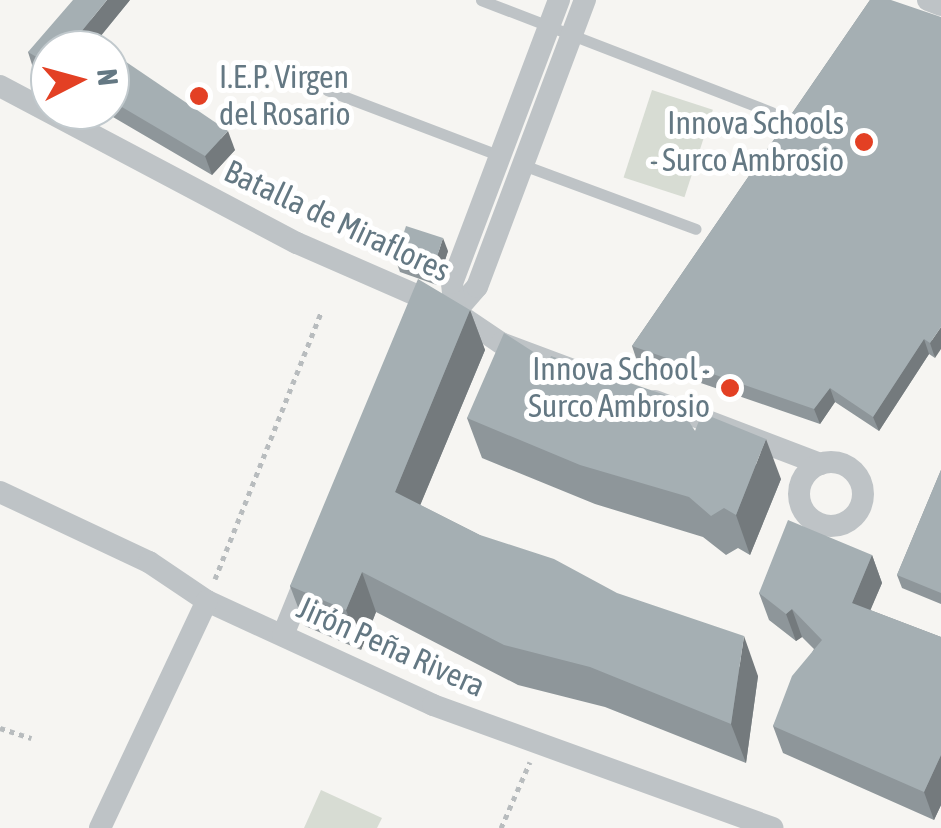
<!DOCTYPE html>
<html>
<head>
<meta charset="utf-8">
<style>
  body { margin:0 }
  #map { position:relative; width:941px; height:828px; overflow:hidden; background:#f6f5f2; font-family:"Asap Condensed",sans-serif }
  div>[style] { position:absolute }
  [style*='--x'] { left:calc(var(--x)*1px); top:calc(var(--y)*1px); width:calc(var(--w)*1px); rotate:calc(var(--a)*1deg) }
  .green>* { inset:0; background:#d7dcd3; transform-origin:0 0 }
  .path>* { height:5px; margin-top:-2.5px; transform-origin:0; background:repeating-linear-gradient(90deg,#b8bcbe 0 5px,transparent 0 10px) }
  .lane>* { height:11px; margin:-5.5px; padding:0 5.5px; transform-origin:5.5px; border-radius:5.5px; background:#bec3c6 }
  .street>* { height:22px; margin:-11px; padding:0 11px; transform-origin:11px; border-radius:11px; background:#bec3c6 }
  .street>.ring { margin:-11px; padding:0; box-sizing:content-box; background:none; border:22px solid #bec3c6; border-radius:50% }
  .wall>* { inset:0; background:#8e969a }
  .shaded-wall>* { inset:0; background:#747a7d }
  .building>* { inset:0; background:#a5afb3; transform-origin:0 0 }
  .dots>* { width:28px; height:28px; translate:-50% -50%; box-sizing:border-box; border:5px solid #fff; border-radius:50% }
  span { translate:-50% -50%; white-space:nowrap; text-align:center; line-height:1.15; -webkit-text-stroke:10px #fff; paint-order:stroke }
  .poi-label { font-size:32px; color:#647883 }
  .left { translate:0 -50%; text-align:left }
  .right { translate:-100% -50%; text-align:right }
  .street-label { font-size:32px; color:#647883 }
  .north { position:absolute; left:30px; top:30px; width:100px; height:100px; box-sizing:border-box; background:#fff; border:2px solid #c1c9cd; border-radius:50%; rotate:84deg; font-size:28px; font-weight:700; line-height:40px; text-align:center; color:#647883 }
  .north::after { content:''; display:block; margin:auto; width:35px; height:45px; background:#e34024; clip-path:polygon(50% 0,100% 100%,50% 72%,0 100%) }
</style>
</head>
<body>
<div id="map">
  <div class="green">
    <i style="left:652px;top:90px;width:64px;height:92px;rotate:18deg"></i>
    <i style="clip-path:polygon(321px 790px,382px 818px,377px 828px,304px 828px)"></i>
  </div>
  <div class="path">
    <i style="--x:215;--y:579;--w:289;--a:-68.3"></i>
    <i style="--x:0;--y:728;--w:33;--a:18"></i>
    <i style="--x:501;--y:828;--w:72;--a:-66.3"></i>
  </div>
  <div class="lane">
    <i style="--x:481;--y:0;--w:312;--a:21.1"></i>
    <i style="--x:327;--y:90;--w:186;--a:20.8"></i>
    <i style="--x:523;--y:165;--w:184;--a:20.3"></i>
  </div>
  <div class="street">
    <i style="--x:928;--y:0;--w:14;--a:21"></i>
    <i style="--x:0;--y:86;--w:336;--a:27.9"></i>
    <i style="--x:297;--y:243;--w:172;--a:23.6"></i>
    <i style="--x:455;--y:312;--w:55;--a:34"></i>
    <i style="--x:501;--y:343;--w:82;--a:20.6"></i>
    <i style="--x:455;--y:312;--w:33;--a:-49"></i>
    <i style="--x:477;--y:287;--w:307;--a:-69.4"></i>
    <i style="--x:455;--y:312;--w:29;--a:-96"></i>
    <i style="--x:452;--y:283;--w:303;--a:-69.3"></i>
    <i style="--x:655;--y:401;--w:177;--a:20.9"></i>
    <i class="ring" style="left:799px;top:462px;width:42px;height:42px"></i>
    <i style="--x:0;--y:492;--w:165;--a:25.2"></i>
    <i style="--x:149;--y:562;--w:70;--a:33.9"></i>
    <i style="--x:207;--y:601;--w:249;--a:24.7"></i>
    <i style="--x:433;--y:705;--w:361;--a:19.9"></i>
    <i style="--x:283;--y:635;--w:64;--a:-67.9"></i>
    <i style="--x:100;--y:828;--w:251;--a:-64.8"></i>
  </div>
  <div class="wall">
    <i style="clip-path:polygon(130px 0,96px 42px,50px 50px,50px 80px,34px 71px,28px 52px)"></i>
    <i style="clip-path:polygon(870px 0,935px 358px,929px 354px,879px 431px,835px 402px,820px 424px,637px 361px,632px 346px)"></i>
    <i style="clip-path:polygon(110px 51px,235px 150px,212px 175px,101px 110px,110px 110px)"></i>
    <i style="clip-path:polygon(448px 251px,437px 285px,400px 272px,395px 258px)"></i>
    <i style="clip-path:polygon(470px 310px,485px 350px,420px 505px,758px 676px,746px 763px,605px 707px,518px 685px,376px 612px,361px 650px,305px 626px,290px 586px)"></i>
    <i style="clip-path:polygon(549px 362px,695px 431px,781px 479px,750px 555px,738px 548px,726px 555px,703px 537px,595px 504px,482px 458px,467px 418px)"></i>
    <i style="clip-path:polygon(941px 470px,941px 604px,902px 588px,897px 575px)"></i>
    <i style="clip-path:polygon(872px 555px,882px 583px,870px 610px,941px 637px,941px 805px,934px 820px,783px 753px,773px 726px,814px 649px,802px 637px,796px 641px,769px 620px,759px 593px)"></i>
  </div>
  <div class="shaded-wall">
    <i style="clip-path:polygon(107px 0,130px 0,89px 50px,81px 32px)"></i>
    <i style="clip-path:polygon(228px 131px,235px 150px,212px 175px,205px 156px)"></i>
    <i style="clip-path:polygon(443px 238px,448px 251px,437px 285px,432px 272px)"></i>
    <i style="clip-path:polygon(470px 310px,485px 350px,409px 532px,395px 492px)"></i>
    <i style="clip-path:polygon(941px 327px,941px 349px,935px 358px,930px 343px)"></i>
    <i style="clip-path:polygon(924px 339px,929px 354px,879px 431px,873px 417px)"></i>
    <i style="clip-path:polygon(830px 388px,835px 402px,820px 424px,814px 409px)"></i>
    <i style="clip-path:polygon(766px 439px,781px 479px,750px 555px,736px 515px)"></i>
    <i style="clip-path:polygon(872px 555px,882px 583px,862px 630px,852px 603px)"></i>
    <i style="clip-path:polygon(362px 572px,376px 612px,361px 650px,346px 610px)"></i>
    <i style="clip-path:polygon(792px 609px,802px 637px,796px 641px,786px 614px)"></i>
    <i style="clip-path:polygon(744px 636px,758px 676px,746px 763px,731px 724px)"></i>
    <i style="clip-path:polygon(941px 755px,941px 805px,934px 820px,924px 792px)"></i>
  </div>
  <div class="building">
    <i style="clip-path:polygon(73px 0,107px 0,81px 32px,108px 50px,50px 50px,50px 65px,28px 52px)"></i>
    <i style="clip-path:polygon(870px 0,891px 0,941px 17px,941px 327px,930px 343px,924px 339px,873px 417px,830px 388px,814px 409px,632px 346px)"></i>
    <i style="clip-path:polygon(110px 51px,228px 131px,205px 156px,110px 100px)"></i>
    <i style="left:406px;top:226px;width:39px;height:34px;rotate:18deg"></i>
    <i style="clip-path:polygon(418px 279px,470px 310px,395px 492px,480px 535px,554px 559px,617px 593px,744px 636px,731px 724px,590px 667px,504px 645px,362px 572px,346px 610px,290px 586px)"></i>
    <i style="clip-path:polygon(504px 333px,549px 362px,551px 356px,674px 398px,695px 431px,702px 413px,766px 439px,736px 515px,724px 508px,711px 516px,689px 497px,580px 465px,467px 418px)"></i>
    <i style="clip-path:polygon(941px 470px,941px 593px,897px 575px)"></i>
    <i style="clip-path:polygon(788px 520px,872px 555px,852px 603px,941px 637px,941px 755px,924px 792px,773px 726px,792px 676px,822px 640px,792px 609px,786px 614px,759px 593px)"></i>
  </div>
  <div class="dots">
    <i style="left:199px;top:96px;background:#e34024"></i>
    <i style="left:864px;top:142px;background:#e34024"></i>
    <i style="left:730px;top:388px;background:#e34024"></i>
  </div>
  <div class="poi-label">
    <span class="left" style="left:219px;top:96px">I.E.P. Virgen<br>del Rosario</span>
    <span class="right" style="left:844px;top:142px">Innova Schools<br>- Surco Ambrosio</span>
    <span class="right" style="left:710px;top:388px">Innova School -<br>Surco Ambrosio</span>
  </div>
  <div class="street-label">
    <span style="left:337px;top:221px;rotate:25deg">Batalla de Miraflores</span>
    <span style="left:391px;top:647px;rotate:24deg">Jirón Peña Rivera</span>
  </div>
  <div class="north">N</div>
</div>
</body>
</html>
